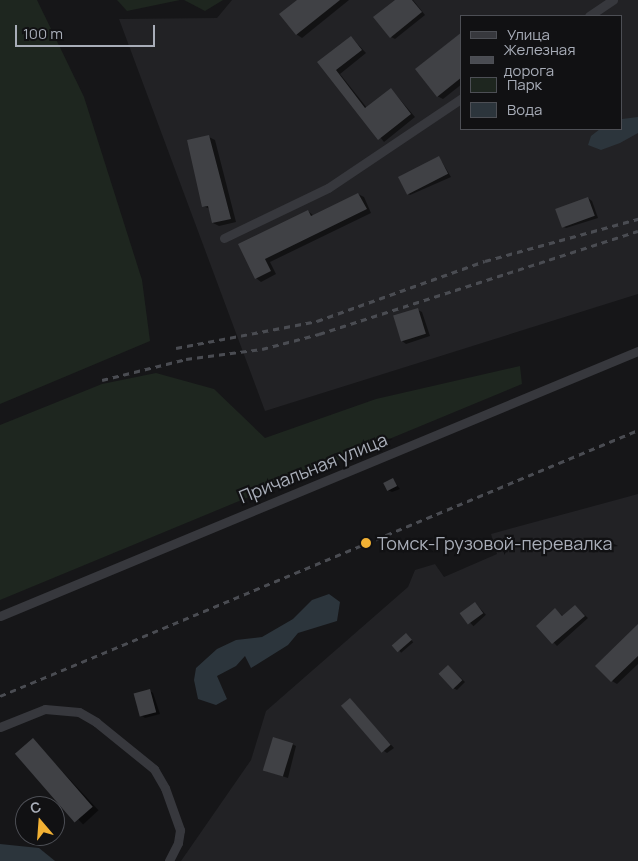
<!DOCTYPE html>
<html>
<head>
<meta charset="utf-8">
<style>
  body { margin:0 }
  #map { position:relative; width:638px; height:861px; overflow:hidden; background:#161618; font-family:Manrope,sans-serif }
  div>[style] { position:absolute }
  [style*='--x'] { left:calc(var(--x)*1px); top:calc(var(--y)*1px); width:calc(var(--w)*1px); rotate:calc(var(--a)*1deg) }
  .built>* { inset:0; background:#222225 }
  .green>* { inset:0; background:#1e261f }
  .water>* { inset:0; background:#2c353c }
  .shadow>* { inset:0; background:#0007; transform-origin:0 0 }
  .building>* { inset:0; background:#404145; transform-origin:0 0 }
  .street>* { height:9px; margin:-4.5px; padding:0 4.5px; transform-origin:4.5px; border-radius:4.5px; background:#37383d }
  .rail>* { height:2.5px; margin-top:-1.25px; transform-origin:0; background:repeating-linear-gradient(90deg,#4a4c52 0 6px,transparent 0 11px) }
  .dots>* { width:14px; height:14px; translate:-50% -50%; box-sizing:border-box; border:2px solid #111113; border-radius:50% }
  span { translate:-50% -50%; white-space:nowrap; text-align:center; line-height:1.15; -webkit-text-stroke:4.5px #111113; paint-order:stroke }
  .street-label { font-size:18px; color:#a8adb8 }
  .poi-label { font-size:18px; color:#a8adb8 }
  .left { translate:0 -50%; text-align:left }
  .legend { position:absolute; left:460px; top:15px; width:162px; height:115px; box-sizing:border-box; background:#111113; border:1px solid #4d4f55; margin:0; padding:6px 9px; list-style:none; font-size:15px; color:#a8adb8 }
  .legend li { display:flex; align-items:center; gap:10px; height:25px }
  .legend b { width:25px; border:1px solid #4d4f55 }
  .north { position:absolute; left:15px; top:796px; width:50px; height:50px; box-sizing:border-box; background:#111113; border:1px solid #4d4f55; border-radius:50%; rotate:342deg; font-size:14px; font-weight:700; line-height:20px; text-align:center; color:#a8adb8 }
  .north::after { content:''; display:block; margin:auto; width:18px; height:22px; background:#f2b134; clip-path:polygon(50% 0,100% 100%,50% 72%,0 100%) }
  .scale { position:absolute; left:15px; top:25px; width:140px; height:22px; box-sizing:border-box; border:2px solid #a8adb8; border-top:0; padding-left:6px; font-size:15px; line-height:18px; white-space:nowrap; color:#a8adb8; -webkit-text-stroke:4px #111113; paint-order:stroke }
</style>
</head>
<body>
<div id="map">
  <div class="built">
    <i style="clip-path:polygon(evenodd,232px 0,638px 0,638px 294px,265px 411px,119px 19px,217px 18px,232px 0,462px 16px,622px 16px,622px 129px,462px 129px,462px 16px)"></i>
    <i style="clip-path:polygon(638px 494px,638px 861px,181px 861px,251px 760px,266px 711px,408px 587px,415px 570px,435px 564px,444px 577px,497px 554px,491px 534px)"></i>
  </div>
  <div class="green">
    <i style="clip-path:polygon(0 0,37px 0,84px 97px,142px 280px,150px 341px,0 404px)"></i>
    <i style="clip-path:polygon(117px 0,180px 0,127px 11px)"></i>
    <i style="clip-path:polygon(184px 0,223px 0,205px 11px)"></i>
    <i style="clip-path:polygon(520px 366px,522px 384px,0 600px,0 425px,102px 384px,156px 373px,214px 389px,265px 438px,376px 399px)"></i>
  </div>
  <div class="water">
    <i style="clip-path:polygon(638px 117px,638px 133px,620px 143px,601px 150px,588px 145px,591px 136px,600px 129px,622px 129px,622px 119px)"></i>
    <i style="clip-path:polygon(329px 594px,340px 602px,337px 621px,298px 633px,288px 645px,251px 668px,245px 656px,236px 666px,217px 676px,227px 699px,216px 705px,198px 699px,194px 680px,196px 668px,217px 649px,236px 640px,262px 637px,293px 619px,312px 600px)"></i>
    <i style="clip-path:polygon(0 844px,39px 848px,55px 861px,0 861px)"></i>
  </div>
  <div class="shadow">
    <i style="clip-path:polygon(299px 0,349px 0,302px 38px,296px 34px)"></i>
    <i style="clip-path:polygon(397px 0,413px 0,425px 15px,395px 39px,391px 37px)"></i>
    <i style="clip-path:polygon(462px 34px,462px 84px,443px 99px,437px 96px)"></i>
    <i style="clip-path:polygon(351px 37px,366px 53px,340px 74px,367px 108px,391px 89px,415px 117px,384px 142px,319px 62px)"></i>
    <i style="clip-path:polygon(209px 137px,215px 140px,236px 222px,219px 226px,213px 223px,210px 209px,203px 206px)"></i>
    <i style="clip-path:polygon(439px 157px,451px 177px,410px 195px,406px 193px)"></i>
    <i style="clip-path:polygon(358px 194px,364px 197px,371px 213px,270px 262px,276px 274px,261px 282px,256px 278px,239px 245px,308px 211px,314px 216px)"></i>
    <i style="clip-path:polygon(588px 198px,592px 201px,598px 218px,566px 228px,562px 226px)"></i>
    <i style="clip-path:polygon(418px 310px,422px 312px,430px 336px,406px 344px,402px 341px)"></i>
    <i style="clip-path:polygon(393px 480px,400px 489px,392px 492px,388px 490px)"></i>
    <i style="left:475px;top:603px;width:16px;height:17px;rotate:47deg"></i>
    <i style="clip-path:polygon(575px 606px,588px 618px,557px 646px,538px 626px,556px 610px,563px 616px)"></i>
    <i style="clip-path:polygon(638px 631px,638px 664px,617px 684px,612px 681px)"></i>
    <i style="left:406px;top:634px;width:11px;height:16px;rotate:49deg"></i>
    <i style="clip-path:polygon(448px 666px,465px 682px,457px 690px,453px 688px)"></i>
    <i style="clip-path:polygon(150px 691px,153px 693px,160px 714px,145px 718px,142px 716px)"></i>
    <i style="clip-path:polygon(350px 700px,394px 748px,387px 753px,384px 751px)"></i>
    <i style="left:33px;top:740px;width:96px;height:21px;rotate:47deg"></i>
    <i style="clip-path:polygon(292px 744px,296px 746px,288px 778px,266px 771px)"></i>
  </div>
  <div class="building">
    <i style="clip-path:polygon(297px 0,340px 0,296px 35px,279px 14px)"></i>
    <i style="clip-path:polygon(395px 0,412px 0,422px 12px,390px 38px,373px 17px)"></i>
    <i style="clip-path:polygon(462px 32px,462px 77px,437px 97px,415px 69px)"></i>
    <i style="clip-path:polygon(351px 36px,362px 50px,336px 70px,365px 108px,391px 88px,411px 114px,378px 140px,317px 62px)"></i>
    <i style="clip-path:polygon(209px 135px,231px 219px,212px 223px,208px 206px,202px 207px,187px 140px)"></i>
    <i style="left:439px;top:156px;width:20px;height:46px;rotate:63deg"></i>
    <i style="clip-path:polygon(358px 193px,367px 209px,265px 259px,271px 271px,255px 279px,238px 244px,308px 210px,311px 216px)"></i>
    <i style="left:588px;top:197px;width:20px;height:35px;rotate:70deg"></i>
    <i style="left:418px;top:308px;width:27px;height:26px;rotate:73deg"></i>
    <i style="left:393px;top:478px;width:9px;height:11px;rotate:63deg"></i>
    <i style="left:475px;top:602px;width:14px;height:19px;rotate:54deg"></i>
    <i style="clip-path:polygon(575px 605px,585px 616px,552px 644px,536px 626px,555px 608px,562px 616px)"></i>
    <i style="clip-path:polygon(638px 624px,638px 656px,611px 682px,595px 666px)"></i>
    <i style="left:406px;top:633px;width:9px;height:19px;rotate:49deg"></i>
    <i style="left:448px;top:665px;width:21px;height:13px;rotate:47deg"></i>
    <i style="left:150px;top:689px;width:24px;height:17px;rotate:75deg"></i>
    <i style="left:350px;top:698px;width:62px;height:12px;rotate:49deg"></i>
    <i style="left:273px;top:737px;width:21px;height:35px;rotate:17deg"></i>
    <i style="left:33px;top:738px;width:91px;height:24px;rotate:49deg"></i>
  </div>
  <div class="street">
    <i style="--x:589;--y:16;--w:29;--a:-34"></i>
    <i style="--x:224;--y:238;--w:115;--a:-25.7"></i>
    <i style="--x:328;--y:188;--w:161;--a:-33.9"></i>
    <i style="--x:0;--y:616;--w:691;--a:-22.56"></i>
    <i style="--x:0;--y:727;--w:48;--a:-21.8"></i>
    <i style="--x:45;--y:709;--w:34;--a:5"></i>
    <i style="--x:79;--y:712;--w:20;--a:30"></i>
    <i style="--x:96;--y:722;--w:75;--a:39"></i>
    <i style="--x:154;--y:769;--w:22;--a:60"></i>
    <i style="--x:165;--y:788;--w:45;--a:70.3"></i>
    <i style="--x:180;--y:830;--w:13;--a:99"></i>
    <i style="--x:178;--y:843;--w:20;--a:117"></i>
  </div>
  <div class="rail">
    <i style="--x:176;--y:348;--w:144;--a:-10.8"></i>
    <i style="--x:317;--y:321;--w:178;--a:-19.7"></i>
    <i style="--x:485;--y:261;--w:159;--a:-15.4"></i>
    <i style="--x:102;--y:380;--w:87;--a:-14"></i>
    <i style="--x:186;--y:359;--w:77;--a:-7.5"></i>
    <i style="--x:262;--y:349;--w:59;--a:-14.7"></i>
    <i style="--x:319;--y:334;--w:335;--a:-17.9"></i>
    <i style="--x:0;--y:696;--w:691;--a:-22.63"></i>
  </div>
  <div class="dots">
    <i style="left:366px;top:543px;background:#f2b134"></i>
  </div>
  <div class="street-label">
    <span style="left:313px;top:468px;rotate:-22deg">Причальная улица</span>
  </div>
  <div class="poi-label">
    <span class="left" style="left:377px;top:543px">Томск-Грузовой-перевалка</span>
  </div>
  <ul class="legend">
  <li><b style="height:6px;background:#37383d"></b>Улица</li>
  <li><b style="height:6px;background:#4a4c52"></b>Железная дорога</li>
  <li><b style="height:14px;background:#1e261f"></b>Парк</li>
  <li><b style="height:14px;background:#2c353c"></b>Вода</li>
  </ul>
  <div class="north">С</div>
  <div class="scale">100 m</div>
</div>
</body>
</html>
